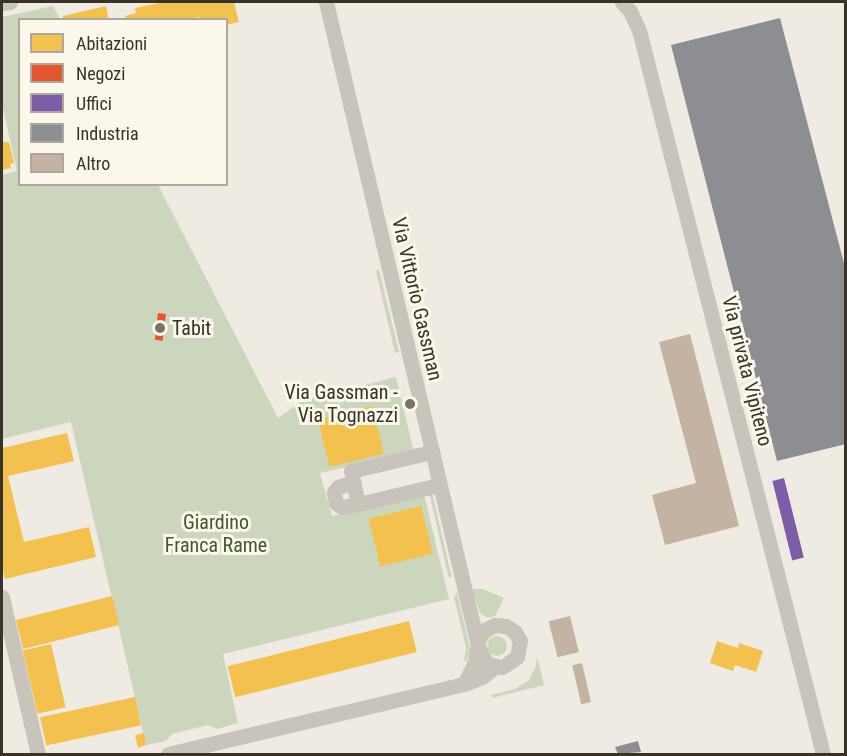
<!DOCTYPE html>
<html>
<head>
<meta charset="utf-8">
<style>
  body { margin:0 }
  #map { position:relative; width:847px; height:756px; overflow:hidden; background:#efebe2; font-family:"Roboto Condensed",sans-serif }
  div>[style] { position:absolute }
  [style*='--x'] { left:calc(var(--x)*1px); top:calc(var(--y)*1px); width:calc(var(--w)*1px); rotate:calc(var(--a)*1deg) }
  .green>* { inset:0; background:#cbd6bc; transform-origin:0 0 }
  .round { border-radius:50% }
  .homes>* { inset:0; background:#f2c14e; transform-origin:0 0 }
  .shops>* { inset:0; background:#e4572e; transform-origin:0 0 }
  .offices>* { inset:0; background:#7b5ea7; transform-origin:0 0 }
  .industry>* { inset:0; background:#8d8d92 }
  .building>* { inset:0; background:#c4b3a3; transform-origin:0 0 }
  .minor>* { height:15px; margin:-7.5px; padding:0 7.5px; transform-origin:7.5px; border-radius:7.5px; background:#c8c4bb }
  .dots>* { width:16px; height:16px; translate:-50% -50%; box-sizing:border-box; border:3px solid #fbf7ea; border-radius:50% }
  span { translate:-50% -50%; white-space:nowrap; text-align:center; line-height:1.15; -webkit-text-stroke:6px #fbf7ea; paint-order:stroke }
  .street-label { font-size:20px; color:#393229 }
  .poi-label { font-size:20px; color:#393229 }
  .left { translate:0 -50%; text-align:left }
  .right { translate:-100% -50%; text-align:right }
  .park-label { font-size:20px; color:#3e592b }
  .frame { position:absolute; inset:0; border:3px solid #393229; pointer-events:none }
  .legend { position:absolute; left:18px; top:18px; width:210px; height:168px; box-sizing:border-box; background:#fbf7ea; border:2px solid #ada89d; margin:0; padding:8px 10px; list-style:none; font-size:18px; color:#393229 }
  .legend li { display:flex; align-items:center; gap:12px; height:30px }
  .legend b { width:30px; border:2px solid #ada89d }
</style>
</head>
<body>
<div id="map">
  <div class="green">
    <i style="clip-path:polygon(53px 6px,60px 19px,20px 20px,20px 184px,158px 185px,278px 418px,302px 401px,396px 377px,414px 452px,320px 473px,332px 516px,424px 494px,449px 599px,223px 654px,238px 723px,217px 729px,208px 725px,172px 734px,166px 741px,146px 745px,71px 422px,2px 439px,2px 175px,17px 171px,2px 104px,2px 17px)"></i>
    <i style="clip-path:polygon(379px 270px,399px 352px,395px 353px,376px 271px)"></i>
    <i style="left:432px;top:492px;width:87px;height:3px;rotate:77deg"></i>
    <i style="clip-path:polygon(472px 589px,483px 589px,504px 598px,495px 616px,488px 618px,480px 613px)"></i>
    <i style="clip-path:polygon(457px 592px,470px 649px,467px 662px,464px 660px,466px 648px,454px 597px)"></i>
    <i class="round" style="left:487px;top:636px;width:20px;height:20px"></i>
    <i style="clip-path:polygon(537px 656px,544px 685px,492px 698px,491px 695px,515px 689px,529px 680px,536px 666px)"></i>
  </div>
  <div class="homes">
    <i style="clip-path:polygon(164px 2px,234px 2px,239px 22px,226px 25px,226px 20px,200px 20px,200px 17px,188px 20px,126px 20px,125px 16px,136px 13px,135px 8px)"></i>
    <i style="clip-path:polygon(106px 6px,109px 20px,63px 20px,63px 16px)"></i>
    <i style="clip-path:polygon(2px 138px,3px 142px,9px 142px,14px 163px,10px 164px,11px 168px,2px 170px)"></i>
    <i style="left:372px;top:406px;width:49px;height:56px;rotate:76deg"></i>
    <i style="clip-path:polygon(67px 433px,74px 461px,8px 476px,24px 542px,89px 527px,96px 557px,5px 579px,2px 566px,2px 448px)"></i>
    <i style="left:421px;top:506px;width:49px;height:54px;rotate:76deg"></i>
    <i style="left:112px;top:596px;width:30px;height:99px;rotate:76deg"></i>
    <i style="left:409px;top:621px;width:32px;height:187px;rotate:76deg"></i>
    <i style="clip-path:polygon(717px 641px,738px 648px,739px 643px,763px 651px,756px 672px,735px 665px,733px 671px,710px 663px)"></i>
    <i style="left:51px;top:644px;width:65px;height:29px;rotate:77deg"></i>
    <i style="left:135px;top:697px;width:29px;height:97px;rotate:78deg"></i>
    <i style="clip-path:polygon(144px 733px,146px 745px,138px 748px,135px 735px)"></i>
  </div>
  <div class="shops">
    <i style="left:158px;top:313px;width:8px;height:27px;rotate:7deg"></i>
  </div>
  <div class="offices">
    <i style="left:784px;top:478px;width:82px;height:12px;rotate:76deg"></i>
  </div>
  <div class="industry">
    <i style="clip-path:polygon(780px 18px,846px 271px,846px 444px,777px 461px,671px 45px)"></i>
    <i style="clip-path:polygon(638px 741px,641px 752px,618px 754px,615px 747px)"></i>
  </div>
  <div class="building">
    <i style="clip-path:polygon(690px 334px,739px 526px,665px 545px,652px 495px,696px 483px,659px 342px)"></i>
    <i style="left:570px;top:616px;width:37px;height:22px;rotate:76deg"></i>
    <i style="left:582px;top:663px;width:40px;height:10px;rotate:77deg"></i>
  </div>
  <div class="minor">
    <i style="--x:326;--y:2;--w:662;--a:76.72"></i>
    <i style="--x:622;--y:2;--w:12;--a:48"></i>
    <i style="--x:630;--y:11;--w:21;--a:65"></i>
    <i style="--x:639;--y:30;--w:747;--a:75.74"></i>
    <i style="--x:2;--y:3;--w:8;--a:-7"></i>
    <i style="--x:431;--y:452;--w:82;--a:166.6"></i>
    <i style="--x:351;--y:471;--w:34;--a:78"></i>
    <i style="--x:358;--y:504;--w:83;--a:-13.2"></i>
    <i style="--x:344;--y:485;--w:6;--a:162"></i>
    <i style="--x:338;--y:487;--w:6;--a:129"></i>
    <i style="--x:334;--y:492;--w:11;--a:80"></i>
    <i style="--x:336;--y:503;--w:7;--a:34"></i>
    <i style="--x:342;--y:507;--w:16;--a:-11"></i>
    <i style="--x:2;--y:597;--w:161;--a:77.1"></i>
    <i style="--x:464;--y:684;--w:25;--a:-63"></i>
    <i style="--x:475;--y:662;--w:24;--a:-81"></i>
    <i style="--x:479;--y:638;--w:10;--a:-53"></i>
    <i style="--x:485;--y:630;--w:11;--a:-27"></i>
    <i style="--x:495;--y:625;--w:11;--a:5"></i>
    <i style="--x:506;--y:626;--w:11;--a:34"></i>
    <i style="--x:515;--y:632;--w:10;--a:61"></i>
    <i style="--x:520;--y:641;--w:16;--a:101"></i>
    <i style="--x:517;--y:657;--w:18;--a:146"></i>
    <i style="--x:502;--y:667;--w:15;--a:-169"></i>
    <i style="--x:487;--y:664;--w:18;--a:-119"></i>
    <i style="--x:168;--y:754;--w:304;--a:-13.3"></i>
    <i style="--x:464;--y:684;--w:19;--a:-21"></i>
    <i style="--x:482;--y:677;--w:16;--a:-38"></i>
  </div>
  <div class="dots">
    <i style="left:160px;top:328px;background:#79736a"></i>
    <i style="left:410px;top:404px;background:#79736a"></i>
  </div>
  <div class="street-label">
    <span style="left:417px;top:299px;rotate:77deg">Via Vittorio Gassman</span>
    <span style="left:747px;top:371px;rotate:76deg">Via privata Vipiteno</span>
  </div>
  <div class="poi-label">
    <span class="left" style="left:172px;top:328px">Tabit</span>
    <span class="right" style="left:398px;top:404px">Via Gassman -<br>Via Tognazzi</span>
  </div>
  <div class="park-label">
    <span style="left:216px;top:534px">Giardino<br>Franca Rame</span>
  </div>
  <div class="frame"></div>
  <ul class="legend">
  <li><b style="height:16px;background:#f2c14e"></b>Abitazioni</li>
  <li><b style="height:16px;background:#e4572e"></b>Negozi</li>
  <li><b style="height:16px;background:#7b5ea7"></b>Uffici</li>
  <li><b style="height:16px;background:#8d8d92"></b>Industria</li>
  <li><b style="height:16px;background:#c4b3a3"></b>Altro</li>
  </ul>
</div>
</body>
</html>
